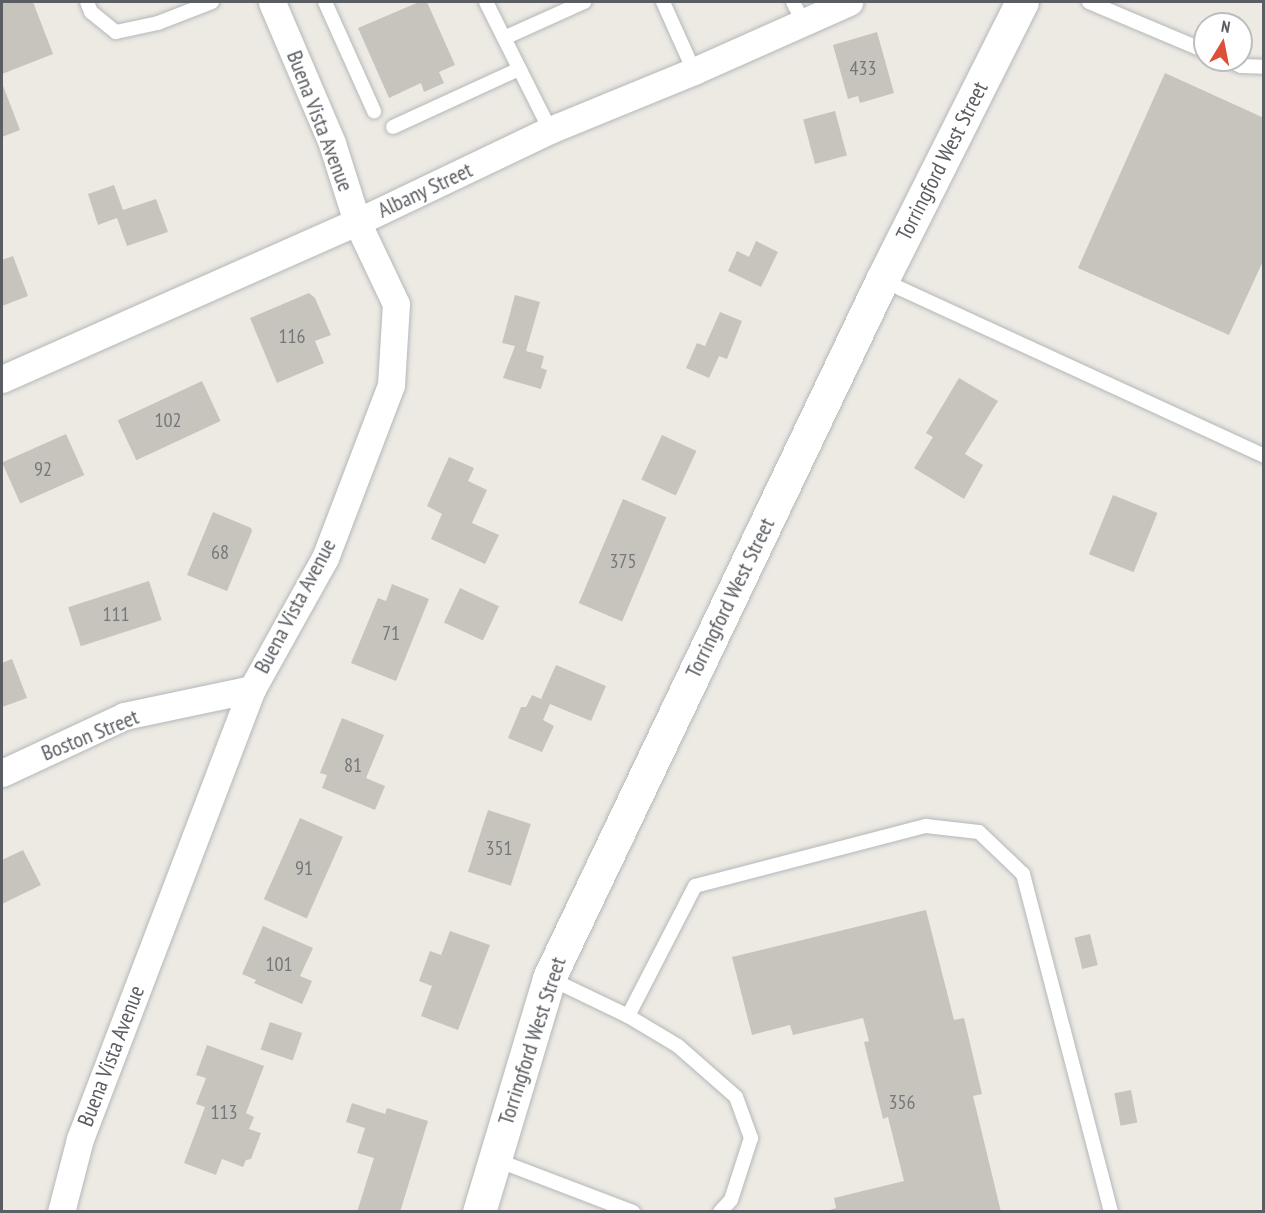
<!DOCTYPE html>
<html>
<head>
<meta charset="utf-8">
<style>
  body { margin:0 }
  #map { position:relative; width:1265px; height:1213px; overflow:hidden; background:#eceae2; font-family:"PT Sans Narrow",sans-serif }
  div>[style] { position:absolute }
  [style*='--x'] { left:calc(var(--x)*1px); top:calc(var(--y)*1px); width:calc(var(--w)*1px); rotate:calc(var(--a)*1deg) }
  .building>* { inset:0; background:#c7c4be; transform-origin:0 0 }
  .roads { filter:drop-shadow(0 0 2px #b4b7bb) drop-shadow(0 0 2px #b4b7bb) }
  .service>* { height:14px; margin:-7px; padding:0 7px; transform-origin:7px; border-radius:7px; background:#fff }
  .minor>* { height:27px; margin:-13.5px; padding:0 13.5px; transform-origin:13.5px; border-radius:13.5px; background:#fff }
  .secondary>* { height:33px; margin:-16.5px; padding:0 16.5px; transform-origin:16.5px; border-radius:16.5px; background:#fff }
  span { translate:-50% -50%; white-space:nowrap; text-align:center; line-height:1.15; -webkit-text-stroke:4.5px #fff; paint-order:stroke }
  .number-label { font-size:20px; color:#757778 }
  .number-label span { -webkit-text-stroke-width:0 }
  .street-label { font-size:22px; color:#5a5d61 }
  .frame { position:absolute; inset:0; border:3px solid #5a5d61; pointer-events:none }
  .north { position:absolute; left:1193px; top:12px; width:60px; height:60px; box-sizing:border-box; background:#fff; border:2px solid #bdbec0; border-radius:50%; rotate:10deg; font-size:16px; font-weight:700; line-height:24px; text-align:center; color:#5a5d61 }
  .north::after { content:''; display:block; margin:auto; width:21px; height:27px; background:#dc4f38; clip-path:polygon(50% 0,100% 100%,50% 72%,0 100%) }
</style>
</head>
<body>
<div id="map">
  <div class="building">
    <i style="clip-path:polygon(2px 2px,33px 2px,53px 54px,2px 74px)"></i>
    <i style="clip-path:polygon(419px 2px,427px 2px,455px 65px,439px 72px,444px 83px,424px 92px,421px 83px,389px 98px,358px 28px)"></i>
    <i style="clip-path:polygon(877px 32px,894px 93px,860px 103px,858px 96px,848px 99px,833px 45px)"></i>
    <i style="clip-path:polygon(1165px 73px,1264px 118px,1264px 259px,1229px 335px,1078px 268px)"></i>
    <i style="clip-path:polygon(2px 83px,20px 130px,2px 137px)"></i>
    <i style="left:835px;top:111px;width:46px;height:33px;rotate:75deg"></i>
    <i style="clip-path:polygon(114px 185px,123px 210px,156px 199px,168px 232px,127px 246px,117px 218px,98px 225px,88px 194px)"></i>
    <i style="clip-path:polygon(756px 241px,778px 252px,761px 287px,728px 271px,737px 251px,749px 257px)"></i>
    <i style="clip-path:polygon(13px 256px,28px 296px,2px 306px,2px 260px)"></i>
    <i style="clip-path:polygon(309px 293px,315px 298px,331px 335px,315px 341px,324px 363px,277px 383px,250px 318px)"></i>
    <i style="clip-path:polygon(515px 295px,540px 302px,526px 351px,544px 356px,541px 368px,547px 370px,541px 389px,503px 378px,515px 346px,502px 343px)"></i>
    <i style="clip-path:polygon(720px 312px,742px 321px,727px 359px,719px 356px,709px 378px,686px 368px,697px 343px,705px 346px)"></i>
    <i style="clip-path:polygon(959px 378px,998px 401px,965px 454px,983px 465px,964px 499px,914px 468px,933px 437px,926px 433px)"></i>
    <i style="left:202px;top:381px;width:44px;height:93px;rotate:65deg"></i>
    <i style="left:66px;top:434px;width:45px;height:70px;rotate:66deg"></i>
    <i style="left:662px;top:435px;width:38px;height:49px;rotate:25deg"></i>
    <i style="clip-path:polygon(449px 457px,474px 468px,468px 481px,487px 490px,472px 523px,499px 535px,485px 564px,431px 539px,442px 514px,427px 506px)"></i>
    <i style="left:1113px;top:495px;width:48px;height:64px;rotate:22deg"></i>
    <i style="left:623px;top:499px;width:47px;height:113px;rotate:23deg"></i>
    <i style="clip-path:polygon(213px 512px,251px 528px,252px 531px,227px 591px,187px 575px)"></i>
    <i style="left:149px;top:581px;width:41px;height:85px;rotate:72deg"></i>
    <i style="clip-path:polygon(392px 584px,429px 599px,396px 681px,351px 663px,378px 598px,386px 601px)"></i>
    <i style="left:460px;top:588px;width:43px;height:38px;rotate:25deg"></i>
    <i style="clip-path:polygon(12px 659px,27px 698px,2px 707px,2px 663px)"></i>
    <i style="clip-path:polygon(556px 665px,606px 686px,591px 721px,550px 704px,543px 720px,554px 726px,542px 752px,508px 738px,521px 707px,526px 707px,532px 695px,541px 699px)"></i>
    <i style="clip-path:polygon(342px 718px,384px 735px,366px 778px,385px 786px,375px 810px,322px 788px,327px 775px,320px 773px)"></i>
    <i style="left:488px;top:810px;width:45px;height:65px;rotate:18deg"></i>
    <i style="left:300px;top:818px;width:47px;height:89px;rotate:24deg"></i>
    <i style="clip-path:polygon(23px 850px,41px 885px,2px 904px,2px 860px)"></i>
    <i style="clip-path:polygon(926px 910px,954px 1020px,964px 1018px,982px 1094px,973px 1096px,1001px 1212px,824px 1212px,836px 1208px,834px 1198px,904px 1181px,888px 1117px,883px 1119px,864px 1042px,869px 1041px,863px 1018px,793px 1035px,790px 1025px,752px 1035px,732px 957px)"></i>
    <i style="clip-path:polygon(263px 926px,313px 948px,300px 976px,312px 981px,302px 1004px,254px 983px,256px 980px,242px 974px)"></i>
    <i style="clip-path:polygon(450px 931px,490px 945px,458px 1030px,421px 1016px,432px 986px,419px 981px,430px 951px,441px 955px)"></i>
    <i style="left:1090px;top:934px;width:32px;height:16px;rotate:76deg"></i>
    <i style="left:270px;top:1022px;width:34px;height:29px;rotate:19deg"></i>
    <i style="clip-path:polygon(207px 1045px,264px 1066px,246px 1113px,254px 1117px,249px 1129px,261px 1133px,251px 1159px,246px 1160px,243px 1167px,222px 1159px,216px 1175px,184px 1163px,205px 1107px,196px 1104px,206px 1078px,196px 1075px)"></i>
    <i style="left:1131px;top:1090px;width:33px;height:17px;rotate:79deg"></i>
    <i style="clip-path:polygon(352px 1103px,385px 1114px,387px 1108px,428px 1121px,400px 1212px,357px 1212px,374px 1158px,357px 1153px,365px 1128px,346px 1122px)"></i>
  </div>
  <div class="roads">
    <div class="service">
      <i style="--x:87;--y:2;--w:11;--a:68"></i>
      <i style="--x:91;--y:12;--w:32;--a:39"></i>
      <i style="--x:116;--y:32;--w:43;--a:-12.1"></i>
      <i style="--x:158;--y:23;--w:58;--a:-21.3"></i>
      <i style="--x:325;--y:2;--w:120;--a:65.8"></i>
      <i style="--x:486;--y:2;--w:143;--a:63.4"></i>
      <i style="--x:663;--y:2;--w:76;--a:65.8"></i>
      <i style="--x:793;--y:2;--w:22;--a:63"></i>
      <i style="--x:1089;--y:2;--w:126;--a:22.9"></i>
      <i style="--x:504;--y:38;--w:88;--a:-24.2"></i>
      <i style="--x:1227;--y:60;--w:15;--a:23"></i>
      <i style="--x:1241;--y:66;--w:23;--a:2"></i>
      <i style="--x:393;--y:127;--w:139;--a:-24.7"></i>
      <i style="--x:882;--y:280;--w:421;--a:24.7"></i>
      <i style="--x:549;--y:978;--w:88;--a:25.7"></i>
      <i style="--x:628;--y:1016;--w:146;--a:-62.7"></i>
      <i style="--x:695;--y:886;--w:239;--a:-14.6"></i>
      <i style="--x:926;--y:826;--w:53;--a:6.5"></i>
      <i style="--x:979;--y:832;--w:61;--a:43.7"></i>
      <i style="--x:1023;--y:874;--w:349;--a:75.4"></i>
      <i style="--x:628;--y:1016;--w:58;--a:31"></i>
      <i style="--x:678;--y:1046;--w:77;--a:41.3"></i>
      <i style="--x:736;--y:1097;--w:44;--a:69.9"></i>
      <i style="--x:751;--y:1138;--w:65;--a:107.9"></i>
      <i style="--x:731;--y:1200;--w:16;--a:133"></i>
      <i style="--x:494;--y:1159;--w:149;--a:20.9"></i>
    </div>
    <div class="minor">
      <i style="--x:2;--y:379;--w:388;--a:-23.9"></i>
      <i style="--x:357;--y:222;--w:214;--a:-25.5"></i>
      <i style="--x:550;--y:130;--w:156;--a:-22.3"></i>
      <i style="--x:694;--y:71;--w:170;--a:-24"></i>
      <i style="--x:2;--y:773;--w:135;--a:-25"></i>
      <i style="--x:124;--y:716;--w:131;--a:-11.9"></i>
      <i style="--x:61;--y:1212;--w:75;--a:-75.4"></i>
      <i style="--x:80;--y:1139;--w:482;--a:-69.1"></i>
      <i style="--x:252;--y:689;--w:150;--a:-60.9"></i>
      <i style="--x:325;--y:558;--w:185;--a:-69.1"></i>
      <i style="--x:391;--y:385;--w:81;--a:-86.5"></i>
      <i style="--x:396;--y:304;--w:91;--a:-115.4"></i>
      <i style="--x:357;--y:222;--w:83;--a:-107.6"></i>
      <i style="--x:332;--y:143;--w:153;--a:-113.1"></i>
    </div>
    <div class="secondary">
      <i style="--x:479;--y:1212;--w:244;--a:-73.3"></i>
      <i style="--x:549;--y:978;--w:773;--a:-64.5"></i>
      <i style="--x:882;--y:280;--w:311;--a:-63.3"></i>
    </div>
  </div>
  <div class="number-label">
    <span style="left:863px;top:68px">433</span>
    <span style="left:292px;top:336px">116</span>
    <span style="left:168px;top:420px">102</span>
    <span style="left:43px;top:469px">92</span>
    <span style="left:220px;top:552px">68</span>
    <span style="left:623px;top:561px">375</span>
    <span style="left:116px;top:614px">111</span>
    <span style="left:391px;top:633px">71</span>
    <span style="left:353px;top:765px">81</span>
    <span style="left:499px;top:848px">351</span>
    <span style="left:304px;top:868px">91</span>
    <span style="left:279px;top:964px">101</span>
    <span style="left:902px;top:1102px">356</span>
    <span style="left:224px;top:1112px">113</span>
  </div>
  <div class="street-label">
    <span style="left:320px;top:121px;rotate:69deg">Buena Vista Avenue</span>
    <span style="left:942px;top:161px;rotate:-63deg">Torringford West Street</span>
    <span style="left:425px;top:190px;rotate:-25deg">Albany Street</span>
    <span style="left:730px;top:598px;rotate:-64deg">Torringford West Street</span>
    <span style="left:295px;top:606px;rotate:-62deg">Buena Vista Avenue</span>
    <span style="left:90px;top:735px;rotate:-22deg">Boston Street</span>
    <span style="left:532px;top:1041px;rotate:-72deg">Torringford West Street</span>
    <span style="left:111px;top:1056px;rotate:-69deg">Buena Vista Avenue</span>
  </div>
  <div class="frame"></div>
  <div class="north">N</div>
</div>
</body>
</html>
